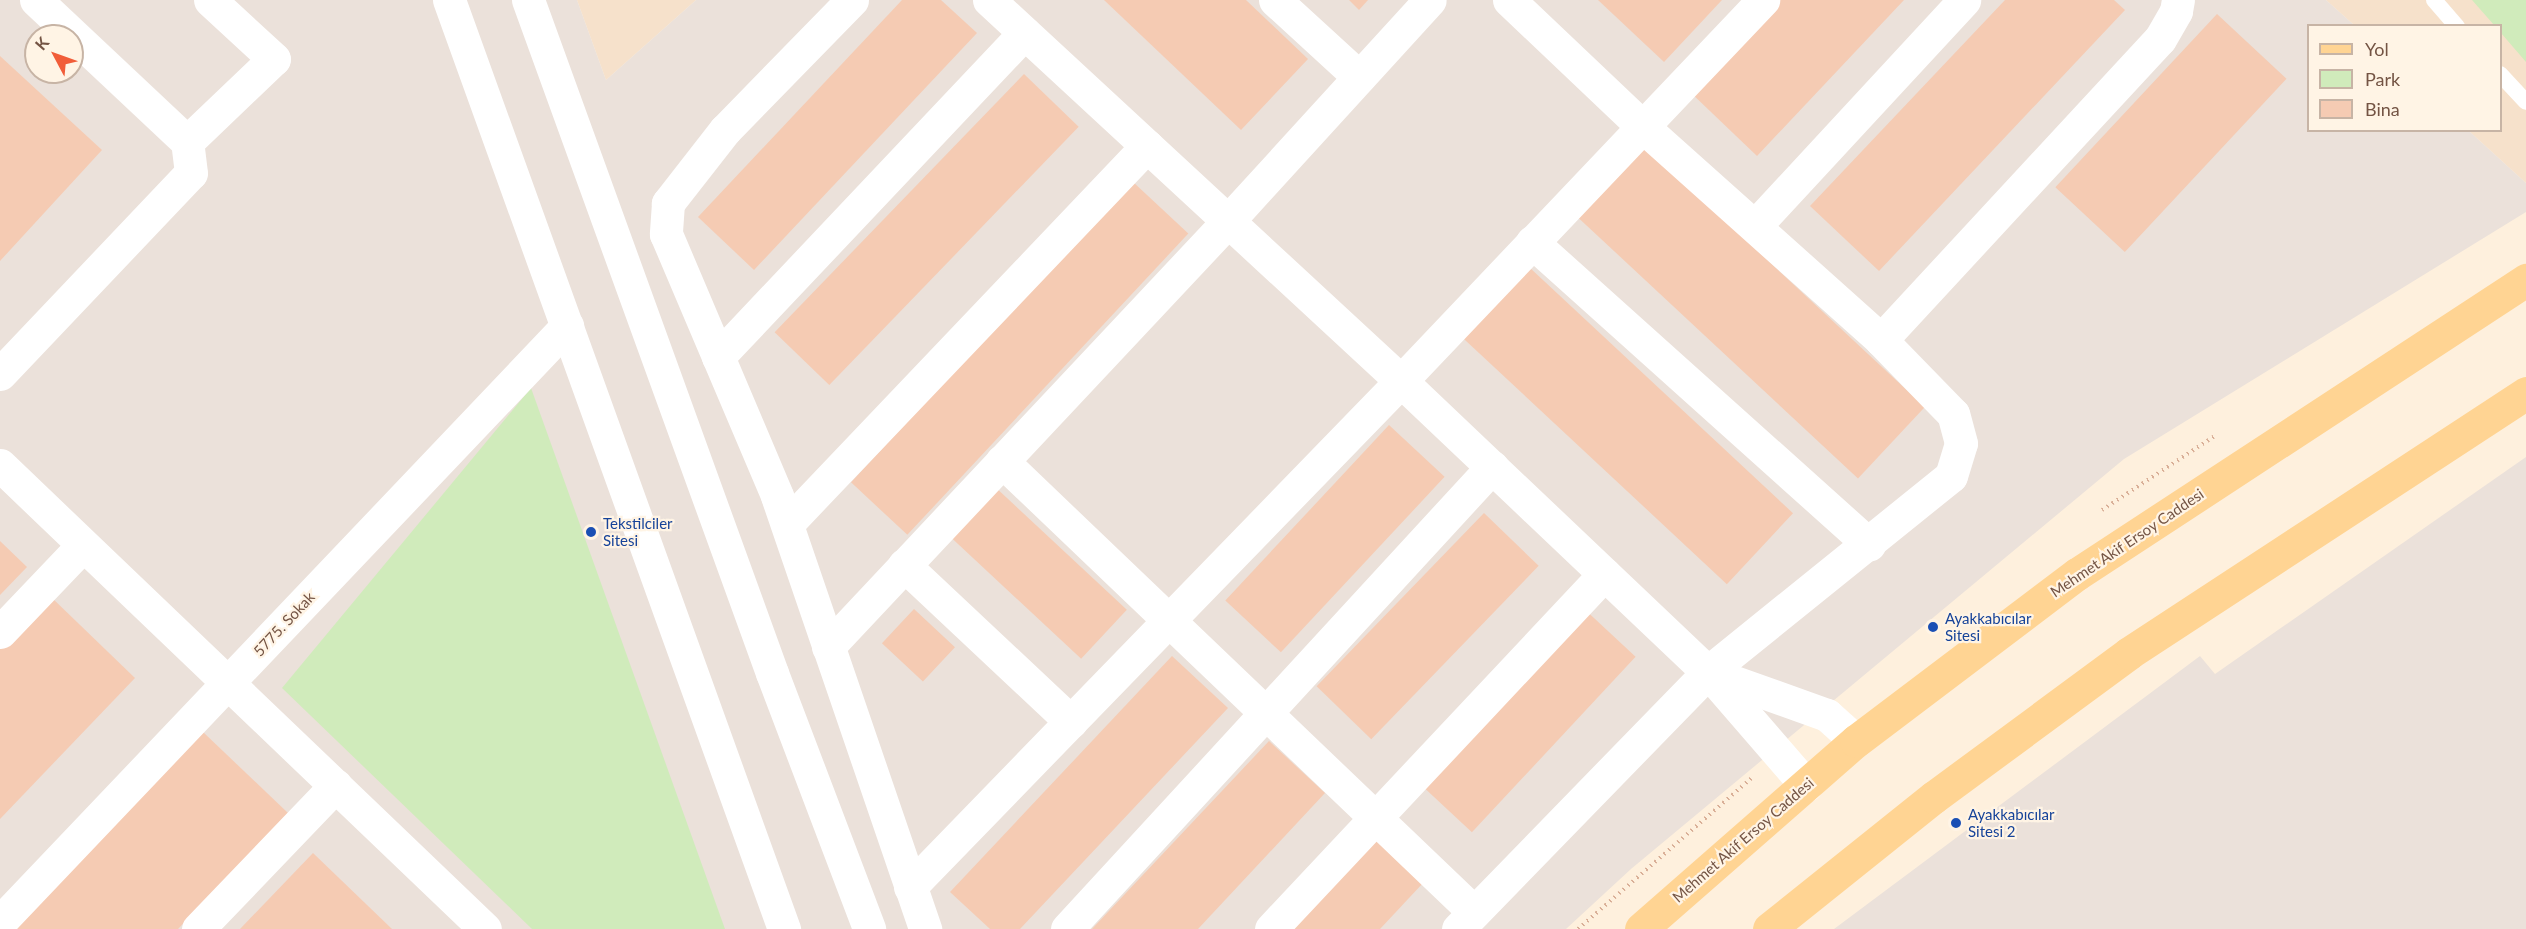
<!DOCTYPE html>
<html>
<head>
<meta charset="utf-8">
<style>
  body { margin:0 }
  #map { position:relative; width:2526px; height:929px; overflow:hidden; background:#fef0dd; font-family:Lato,sans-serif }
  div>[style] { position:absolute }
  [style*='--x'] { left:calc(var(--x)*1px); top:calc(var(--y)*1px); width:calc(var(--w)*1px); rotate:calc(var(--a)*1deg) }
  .residential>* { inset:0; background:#f6e1cb }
  .industrial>* { inset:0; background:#ebe1da }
  .green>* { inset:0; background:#d0ebbb }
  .building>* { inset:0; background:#f5cbb3; transform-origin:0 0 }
  .path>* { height:4px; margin-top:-2px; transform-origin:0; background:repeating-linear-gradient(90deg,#d9af97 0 1.5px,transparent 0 6px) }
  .lane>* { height:16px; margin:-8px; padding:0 8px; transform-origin:8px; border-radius:8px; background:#fff }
  .street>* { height:33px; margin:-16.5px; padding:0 16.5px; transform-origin:16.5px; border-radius:16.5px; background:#fff }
  .secondary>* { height:33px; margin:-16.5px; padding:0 16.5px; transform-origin:16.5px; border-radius:16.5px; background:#fff }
  .primary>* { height:33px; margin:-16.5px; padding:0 16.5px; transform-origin:16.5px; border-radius:16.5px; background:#ffd493 }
  .dots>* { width:16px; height:16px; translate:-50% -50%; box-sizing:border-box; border:3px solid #fff4e5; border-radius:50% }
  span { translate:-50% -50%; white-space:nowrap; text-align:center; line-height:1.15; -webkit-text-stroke:4.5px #fff4e5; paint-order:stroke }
  .transit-label { font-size:15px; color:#164399 }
  .left { translate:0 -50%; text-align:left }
  .street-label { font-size:15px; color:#745444 }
  .legend { position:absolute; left:2307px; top:24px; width:195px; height:108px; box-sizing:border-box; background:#fff4e5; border:2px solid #c7b4a5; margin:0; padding:8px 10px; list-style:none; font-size:18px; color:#745444 }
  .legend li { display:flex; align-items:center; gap:12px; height:30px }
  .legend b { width:30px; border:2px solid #c7b4a5 }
  .north { position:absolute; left:24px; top:24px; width:60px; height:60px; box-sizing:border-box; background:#fff4e5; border:2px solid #c7b4a5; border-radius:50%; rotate:311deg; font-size:16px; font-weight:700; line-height:24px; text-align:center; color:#745444 }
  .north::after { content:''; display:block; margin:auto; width:21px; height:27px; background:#f15d39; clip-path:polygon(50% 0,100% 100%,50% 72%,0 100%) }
</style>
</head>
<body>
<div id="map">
  <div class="residential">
    <i style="clip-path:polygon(577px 0,696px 0,606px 80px)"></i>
    <i style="clip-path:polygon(2326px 0,2526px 0,2526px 183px,2469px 131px,2500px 130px,2500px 26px,2354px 25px)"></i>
  </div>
  <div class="industrial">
    <i style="clip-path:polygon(evenodd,0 0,577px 0,606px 80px,696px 0,2326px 0,2354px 25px,2308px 26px,2308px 130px,2469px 131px,2526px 183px,2526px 212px,2124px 459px,1631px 869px,1566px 929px,0 929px,0 0,36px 36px,72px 36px,72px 72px,36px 72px,36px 36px)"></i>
    <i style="clip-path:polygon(2526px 457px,2526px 929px,1834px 929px,2200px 656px,2215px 674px)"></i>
  </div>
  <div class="green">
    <i style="clip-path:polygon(2472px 0,2526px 0,2526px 62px,2501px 33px,2500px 26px,2494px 25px)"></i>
    <i style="clip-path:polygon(531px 388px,725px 929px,532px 929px,282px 688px)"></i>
  </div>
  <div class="building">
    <i style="clip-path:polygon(902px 0,941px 0,977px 33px,754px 270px,698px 217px)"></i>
    <i style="clip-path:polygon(1104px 0,1246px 0,1308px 59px,1241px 130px)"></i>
    <i style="clip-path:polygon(1349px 0,1368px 0,1359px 10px)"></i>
    <i style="clip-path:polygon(1598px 0,1722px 0,1664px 62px)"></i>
    <i style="clip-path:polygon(1775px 0,1904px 0,1757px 156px,1689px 91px)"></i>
    <i style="clip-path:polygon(2005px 0,2114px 0,2125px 10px,1879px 271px,1810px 206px)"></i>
    <i style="left:2217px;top:14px;width:95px;height:237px;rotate:43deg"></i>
    <i style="clip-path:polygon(0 56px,102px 150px,0 261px)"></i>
    <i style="left:1024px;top:74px;width:76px;height:359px;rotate:44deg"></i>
    <i style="left:1644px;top:145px;width:384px;height:98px;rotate:43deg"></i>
    <i style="left:1132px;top:181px;width:77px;height:412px;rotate:43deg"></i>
    <i style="left:1529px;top:267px;width:361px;height:97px;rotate:43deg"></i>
    <i style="left:1389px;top:425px;width:76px;height:240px;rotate:43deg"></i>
    <i style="left:993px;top:485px;width:183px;height:67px;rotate:43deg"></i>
    <i style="left:1484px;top:513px;width:76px;height:241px;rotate:44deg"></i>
    <i style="clip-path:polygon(0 541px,27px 567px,0 595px)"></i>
    <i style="clip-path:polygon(50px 596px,135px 678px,0 819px,0 649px)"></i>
    <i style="left:1580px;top:605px;width:76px;height:240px;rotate:43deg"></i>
    <i style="left:914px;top:609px;width:56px;height:47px;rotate:43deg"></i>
    <i style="clip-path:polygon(1172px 656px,1228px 708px,1020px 929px,990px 929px,950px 892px)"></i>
    <i style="clip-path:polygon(203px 732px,288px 813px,178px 929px,15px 929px)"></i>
    <i style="clip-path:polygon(1269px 741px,1325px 793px,1198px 929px,1092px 929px)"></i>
    <i style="clip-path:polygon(1368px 829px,1424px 882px,1380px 929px,1275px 929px)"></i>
    <i style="clip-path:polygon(313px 853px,392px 929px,240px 929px)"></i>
  </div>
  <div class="path">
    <i style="--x:2102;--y:510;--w:136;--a:-33.3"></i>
    <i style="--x:1578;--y:929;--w:232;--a:-41"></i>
  </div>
  <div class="lane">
    <i style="--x:2434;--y:0;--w:35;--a:49"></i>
    <i style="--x:2500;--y:74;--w:38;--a:47"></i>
  </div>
  <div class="street">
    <i style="--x:36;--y:0;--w:207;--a:43.2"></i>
    <i style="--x:852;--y:0;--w:182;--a:134.3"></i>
    <i style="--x:725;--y:130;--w:93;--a:128"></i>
    <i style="--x:668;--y:203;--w:31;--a:94"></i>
    <i style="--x:666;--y:234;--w:285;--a:67"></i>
    <i style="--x:777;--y:496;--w:458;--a:71.1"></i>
    <i style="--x:989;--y:0;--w:561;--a:42.76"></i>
    <i style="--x:1401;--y:381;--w:423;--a:43.5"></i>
    <i style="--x:1708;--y:672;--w:150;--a:49.1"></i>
    <i style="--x:1275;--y:0;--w:114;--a:42.5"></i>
    <i style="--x:1509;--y:0;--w:183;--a:43.5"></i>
    <i style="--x:1642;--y:126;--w:321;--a:41.8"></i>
    <i style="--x:1755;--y:226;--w:308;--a:-47.2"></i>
    <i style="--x:1532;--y:242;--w:453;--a:41.9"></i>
    <i style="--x:718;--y:357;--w:446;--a:-46.6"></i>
    <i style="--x:0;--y:374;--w:277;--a:-46.5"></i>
    <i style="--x:191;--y:173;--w:31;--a:-97"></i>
    <i style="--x:187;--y:142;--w:120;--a:-43.7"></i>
    <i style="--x:274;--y:59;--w:87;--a:-137.3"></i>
    <i style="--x:1002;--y:461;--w:653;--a:43.7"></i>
    <i style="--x:0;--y:465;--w:671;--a:43.73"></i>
    <i style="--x:787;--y:524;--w:522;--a:-46.4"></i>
    <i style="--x:904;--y:565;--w:229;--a:43.2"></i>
    <i style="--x:0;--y:632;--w:120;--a:-46.3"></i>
    <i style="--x:828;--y:647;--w:584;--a:-46.8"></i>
    <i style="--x:1228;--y:221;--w:299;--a:-47.6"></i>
    <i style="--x:1712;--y:674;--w:122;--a:19.6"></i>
    <i style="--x:1827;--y:715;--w:39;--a:42"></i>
    <i style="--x:910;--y:887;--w:705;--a:-45.86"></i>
    <i style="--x:1401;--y:381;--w:526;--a:-46.46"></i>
    <i style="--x:0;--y:922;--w:823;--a:-46.43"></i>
    <i style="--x:198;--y:929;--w:199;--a:-46.2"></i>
    <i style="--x:1067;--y:929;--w:628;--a:-47.39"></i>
    <i style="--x:1271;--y:929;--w:487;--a:-46.8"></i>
    <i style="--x:1458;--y:929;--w:359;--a:-45.8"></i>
    <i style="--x:1708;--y:672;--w:312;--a:-38.9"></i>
    <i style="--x:1951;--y:476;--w:34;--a:-73"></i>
    <i style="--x:1961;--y:443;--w:30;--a:-105"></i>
    <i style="--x:1953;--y:414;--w:103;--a:-134.2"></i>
    <i style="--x:1881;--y:340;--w:410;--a:-47.2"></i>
    <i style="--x:2160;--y:39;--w:32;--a:-60"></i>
    <i style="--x:2176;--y:11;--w:11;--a:-80"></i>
  </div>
  <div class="secondary">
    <i style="--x:449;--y:0;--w:988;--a:70.17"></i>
    <i style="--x:528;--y:0;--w:716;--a:70.07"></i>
    <i style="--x:772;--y:673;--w:274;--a:69.2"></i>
  </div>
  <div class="primary">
    <i style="--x:1641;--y:929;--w:286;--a:-41.2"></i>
    <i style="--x:1856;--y:741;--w:277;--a:-37.1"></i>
    <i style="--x:2077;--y:574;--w:537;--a:-33.22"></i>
    <i style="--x:1769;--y:929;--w:211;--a:-38.7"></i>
    <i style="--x:1934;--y:797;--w:242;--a:-36.4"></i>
    <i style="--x:2129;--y:653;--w:475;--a:-33.2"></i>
  </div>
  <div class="dots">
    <i style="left:591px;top:532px;background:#1a4fb4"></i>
    <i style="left:1933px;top:627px;background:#1a4fb4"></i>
    <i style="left:1956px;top:823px;background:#1a4fb4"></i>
  </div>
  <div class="transit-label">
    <span class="left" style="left:603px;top:532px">Tekstilciler<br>Sitesi</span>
    <span class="left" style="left:1945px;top:627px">Ayakkabıcılar<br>Sitesi</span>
    <span class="left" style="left:1968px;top:823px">Ayakkabıcılar<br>Sitesi 2</span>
  </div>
  <div class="street-label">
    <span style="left:2127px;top:543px;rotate:-34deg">Mehmet Akif Ersoy Caddesi</span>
    <span style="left:284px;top:624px;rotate:-47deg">5775. Sokak</span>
    <span style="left:1743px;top:840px;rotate:-41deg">Mehmet Akif Ersoy Caddesi</span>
  </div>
  <ul class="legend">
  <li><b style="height:8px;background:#ffd493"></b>Yol</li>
  <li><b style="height:16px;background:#d0ebbb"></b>Park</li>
  <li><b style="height:16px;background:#f5cbb3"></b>Bina</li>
  </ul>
  <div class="north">K</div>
</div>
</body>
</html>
